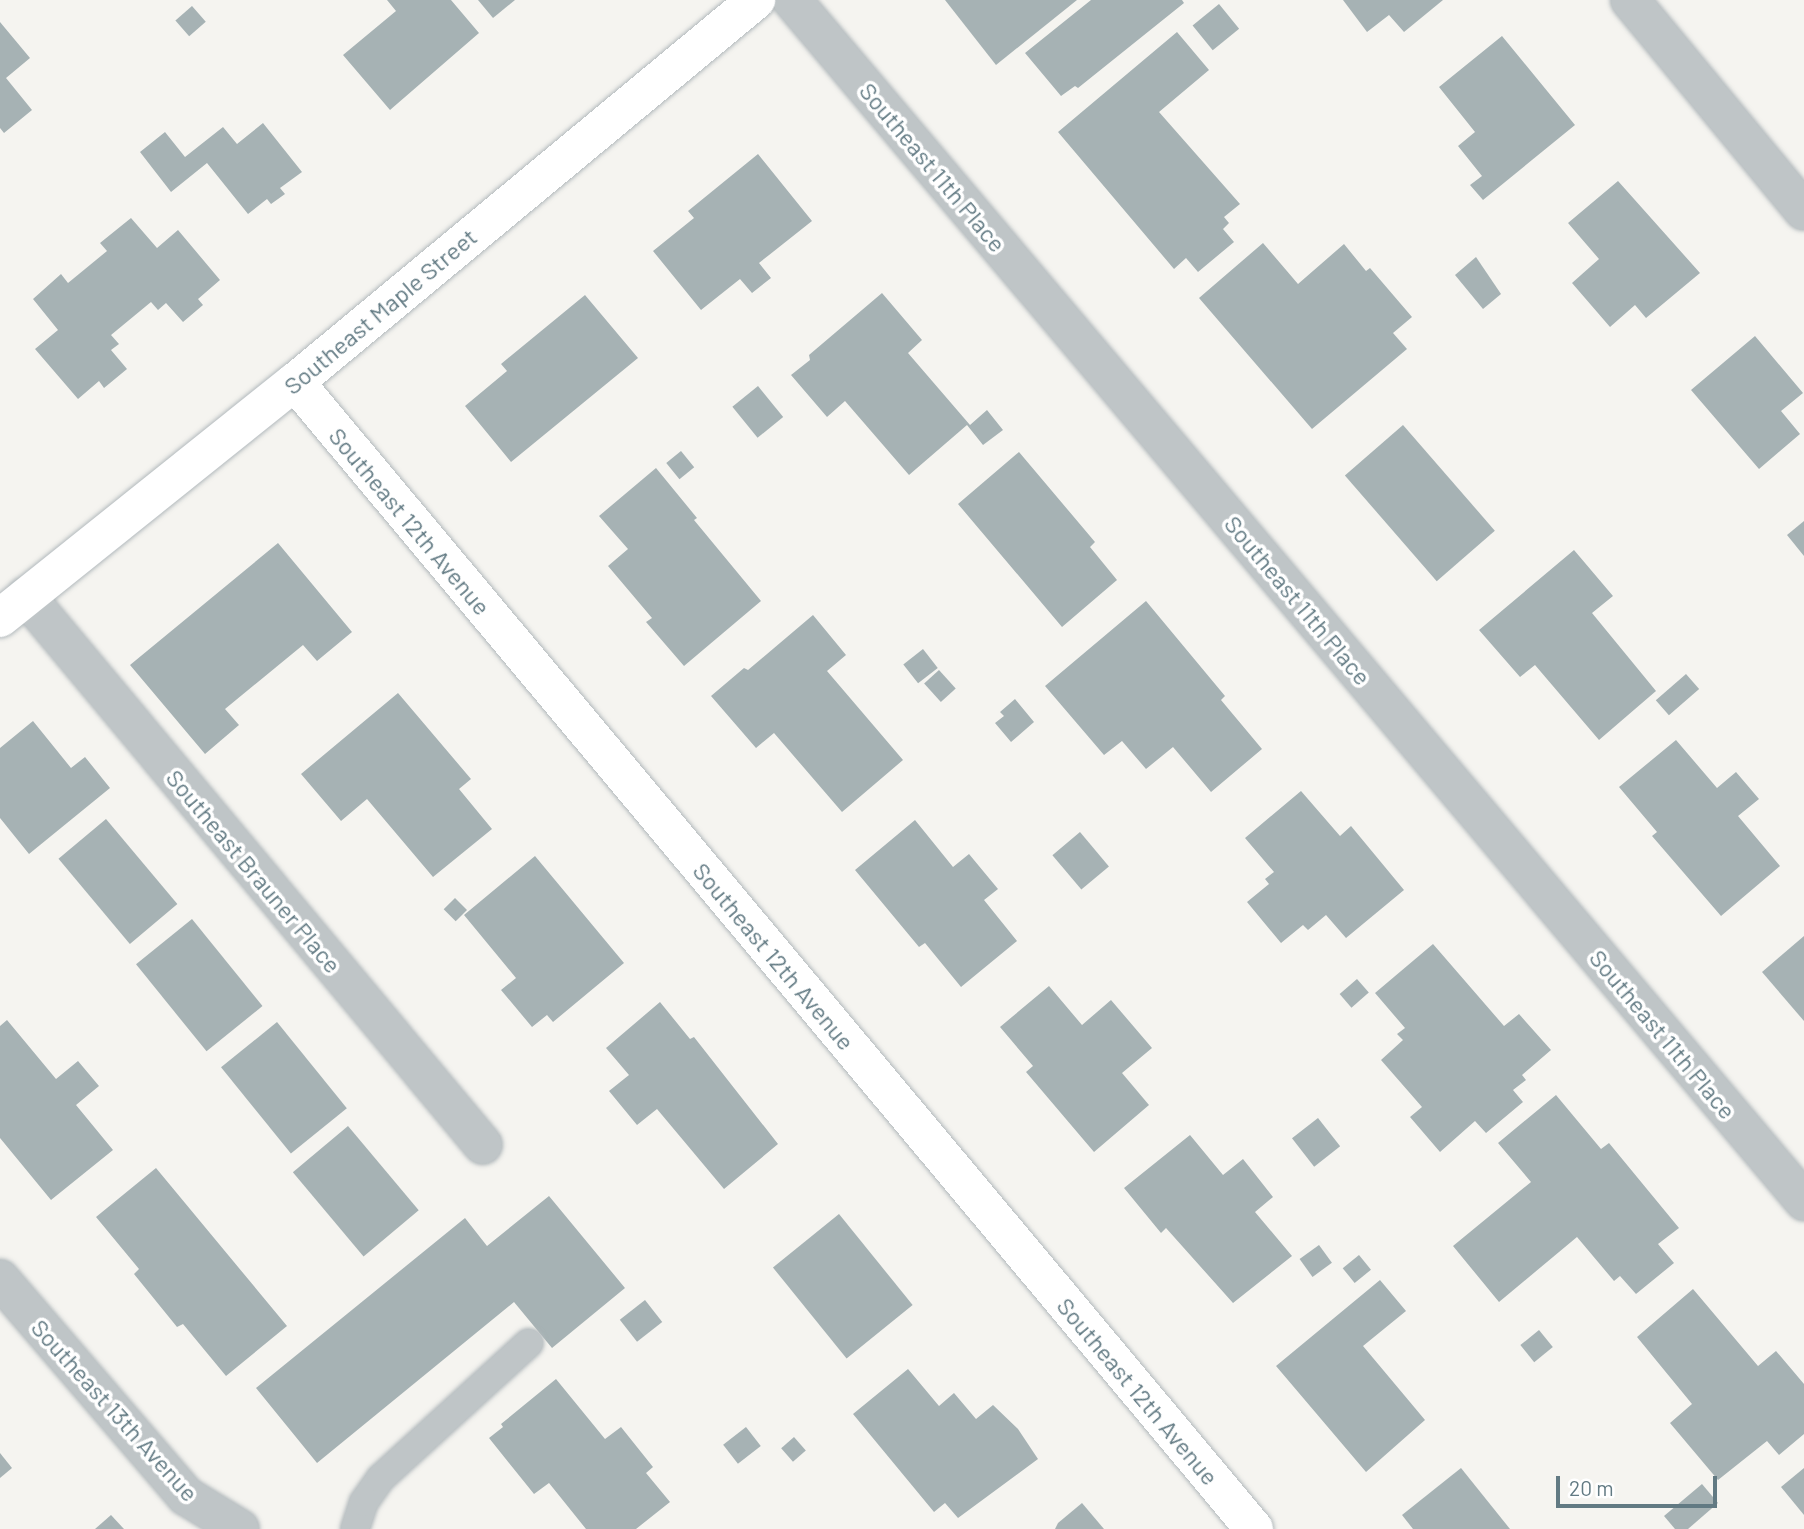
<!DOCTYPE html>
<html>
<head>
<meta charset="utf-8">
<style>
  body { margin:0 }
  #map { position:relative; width:1804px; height:1529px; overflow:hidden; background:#f5f4f0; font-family:Barlow,sans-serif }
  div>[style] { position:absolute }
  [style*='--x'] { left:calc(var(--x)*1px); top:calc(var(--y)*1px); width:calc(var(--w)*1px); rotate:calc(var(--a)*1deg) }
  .building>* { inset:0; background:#a6b2b4; transform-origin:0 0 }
  .roads { filter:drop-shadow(0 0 2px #b2b9bc) drop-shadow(0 0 2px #b2b9bc) }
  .lane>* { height:28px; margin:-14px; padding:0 14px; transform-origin:14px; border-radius:14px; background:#bfc5c7 }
  .street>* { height:38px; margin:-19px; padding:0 19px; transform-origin:19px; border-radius:19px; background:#bfc5c7 }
  .secondary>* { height:38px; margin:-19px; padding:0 19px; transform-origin:19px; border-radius:19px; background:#fff }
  span { translate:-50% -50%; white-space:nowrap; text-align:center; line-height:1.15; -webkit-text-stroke:7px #fff; paint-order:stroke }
  .street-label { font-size:24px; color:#627a83 }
  .scale { position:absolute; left:1556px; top:1476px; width:161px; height:32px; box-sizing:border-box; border:4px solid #627a83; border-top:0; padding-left:9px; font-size:21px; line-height:24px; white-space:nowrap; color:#627a83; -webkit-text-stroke:5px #fff; paint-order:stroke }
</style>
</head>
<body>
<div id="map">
  <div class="building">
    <i style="clip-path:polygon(387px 0,451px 0,479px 33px,390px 110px,343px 55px,396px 11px)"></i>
    <i style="clip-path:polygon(478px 0,515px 0,493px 18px)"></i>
    <i style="clip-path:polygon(945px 0,1077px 0,996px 65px)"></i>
    <i style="clip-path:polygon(1091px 0,1182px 0,1184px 3px,1078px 88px,1075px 86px,1061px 96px,1025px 53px)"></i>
    <i style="clip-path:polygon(1343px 0,1443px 0,1404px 32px,1389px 15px,1367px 32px)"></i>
    <i style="left:1219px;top:4px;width:32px;height:34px;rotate:51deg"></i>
    <i style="left:192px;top:6px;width:21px;height:22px;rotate:49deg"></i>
    <i style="clip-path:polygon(0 22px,30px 58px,6px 78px,32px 110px,4px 133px,0 128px)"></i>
    <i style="clip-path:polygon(1177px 32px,1209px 70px,1159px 112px,1240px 204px,1224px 217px,1229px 223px,1223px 229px,1234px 242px,1198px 272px,1186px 258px,1174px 269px,1058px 132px)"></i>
    <i style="clip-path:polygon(1502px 36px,1575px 125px,1483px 200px,1470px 185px,1482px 176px,1458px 146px,1475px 132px,1439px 87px)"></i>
    <i style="clip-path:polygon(263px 123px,302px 172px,280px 188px,285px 194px,271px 204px,267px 199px,248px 214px,207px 163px,171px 192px,140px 152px,165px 132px,185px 157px,223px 127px,237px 144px)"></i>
    <i style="clip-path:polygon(758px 154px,812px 221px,759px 263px,771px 278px,752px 293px,740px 279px,701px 310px,653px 251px,694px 218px,688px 211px)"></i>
    <i style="clip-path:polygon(1618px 181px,1700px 273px,1646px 318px,1635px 305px,1610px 327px,1572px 283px,1599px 259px,1568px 223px)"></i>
    <i style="clip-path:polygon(131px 218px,157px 248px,178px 230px,220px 280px,198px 299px,203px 305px,183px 322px,166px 303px,158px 310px,151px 302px,111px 335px,119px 344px,111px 350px,127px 369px,104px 388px,99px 381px,78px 399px,35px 349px,58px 330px,33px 299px,61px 274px,68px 283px,107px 251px,100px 243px)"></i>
    <i style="clip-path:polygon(1263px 243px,1298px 284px,1344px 244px,1366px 271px,1370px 268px,1412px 317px,1393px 333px,1407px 349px,1312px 429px,1199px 298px)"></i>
    <i style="clip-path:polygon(1476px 257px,1501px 294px,1483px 309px,1455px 275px)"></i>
    <i style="clip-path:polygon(882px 293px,922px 340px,908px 353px,970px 425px,987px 410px,1003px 430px,983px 445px,967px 425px,909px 475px,845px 401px,827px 417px,791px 375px,810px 360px,809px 355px)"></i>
    <i style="clip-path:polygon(585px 295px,638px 358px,511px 462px,465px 406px,507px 371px,501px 364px)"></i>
    <i style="clip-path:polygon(1755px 336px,1803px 393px,1781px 411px,1800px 434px,1759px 469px,1691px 390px)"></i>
    <i style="left:758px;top:386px;width:40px;height:33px;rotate:51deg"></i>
    <i style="left:1403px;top:425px;width:140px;height:77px;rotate:49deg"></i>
    <i style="left:681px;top:451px;width:21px;height:19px;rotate:51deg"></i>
    <i style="clip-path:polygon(1019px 452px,1095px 542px,1090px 547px,1117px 580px,1062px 627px,958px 504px)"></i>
    <i style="clip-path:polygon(656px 468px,697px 518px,694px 520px,761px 601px,684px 666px,646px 622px,652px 618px,608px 566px,628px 549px,599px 516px)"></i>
    <i style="clip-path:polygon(1804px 521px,1804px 556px,1787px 535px)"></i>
    <i style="clip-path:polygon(278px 543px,352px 632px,317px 661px,303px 645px,225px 709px,239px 725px,205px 754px,130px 665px)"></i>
    <i style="clip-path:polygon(1574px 550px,1613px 596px,1592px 613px,1656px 691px,1599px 740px,1535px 665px,1520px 677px,1479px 630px)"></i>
    <i style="clip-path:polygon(1146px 601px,1225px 696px,1221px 700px,1262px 749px,1211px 792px,1173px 747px,1146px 769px,1122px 741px,1104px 755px,1045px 686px)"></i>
    <i style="clip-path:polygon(813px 615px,846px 655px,827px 671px,903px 760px,842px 812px,774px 733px,756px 748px,711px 696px,744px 668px,748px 670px)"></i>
    <i style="left:923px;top:649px;width:24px;height:25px;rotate:52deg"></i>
    <i style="left:939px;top:670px;width:25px;height:20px;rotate:48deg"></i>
    <i style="left:1686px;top:674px;width:20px;height:40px;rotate:49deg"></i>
    <i style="clip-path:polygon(398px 693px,471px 779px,459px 789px,492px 829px,433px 877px,367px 799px,341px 821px,301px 774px)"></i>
    <i style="clip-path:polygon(1015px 699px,1034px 722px,1011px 742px,995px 723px,1004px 716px,1000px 712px)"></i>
    <i style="clip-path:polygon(33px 721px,71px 768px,85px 757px,110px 788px,29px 854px,0 818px,0 748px)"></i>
    <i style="clip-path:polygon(1676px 740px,1717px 788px,1736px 772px,1759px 799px,1738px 816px,1780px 866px,1721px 916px,1652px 836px,1657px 832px,1619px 787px)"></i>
    <i style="clip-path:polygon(1301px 791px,1340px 836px,1351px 826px,1404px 890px,1346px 938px,1326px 915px,1308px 930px,1303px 925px,1281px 943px,1247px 902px,1269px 884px,1265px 879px,1274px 872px,1245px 838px)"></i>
    <i style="left:106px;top:819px;width:111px;height:62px;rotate:50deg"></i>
    <i style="clip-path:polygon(915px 820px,953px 867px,969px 854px,998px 889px,984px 900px,1017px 941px,961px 987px,925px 943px,919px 947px,855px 870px)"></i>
    <i style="left:1080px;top:832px;width:45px;height:36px;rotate:50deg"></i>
    <i style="clip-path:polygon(535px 856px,624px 963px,553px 1022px,547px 1015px,532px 1027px,501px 990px,516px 978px,464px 915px)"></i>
    <i style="left:455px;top:898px;width:17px;height:16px;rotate:45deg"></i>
    <i style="left:192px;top:919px;width:112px;height:72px;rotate:51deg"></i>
    <i style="clip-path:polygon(1804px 936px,1804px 1021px,1762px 972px)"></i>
    <i style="clip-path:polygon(1433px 944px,1504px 1026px,1519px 1014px,1551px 1050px,1522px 1075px,1526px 1080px,1513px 1090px,1523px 1102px,1486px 1133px,1475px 1121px,1440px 1152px,1410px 1117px,1422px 1107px,1381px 1060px,1403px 1040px,1397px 1034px,1405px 1028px,1375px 993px)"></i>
    <i style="left:1357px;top:979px;width:18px;height:23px;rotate:49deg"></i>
    <i style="clip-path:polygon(1049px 986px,1082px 1025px,1111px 1000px,1152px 1048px,1122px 1073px,1149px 1105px,1094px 1152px,1026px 1072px,1033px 1066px,1000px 1027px)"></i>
    <i style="clip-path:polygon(660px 1002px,690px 1039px,694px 1037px,778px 1144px,724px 1189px,657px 1109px,637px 1125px,609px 1091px,629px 1075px,606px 1048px)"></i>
    <i style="clip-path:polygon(7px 1020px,56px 1079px,78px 1061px,99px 1086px,76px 1105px,113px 1150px,51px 1200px,0 1138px,0 1026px)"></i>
    <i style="left:277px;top:1022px;width:111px;height:72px;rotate:51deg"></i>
    <i style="clip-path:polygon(1556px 1095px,1601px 1149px,1609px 1143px,1679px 1228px,1658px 1244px,1674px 1263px,1636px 1294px,1620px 1276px,1614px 1281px,1577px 1237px,1499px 1302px,1453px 1246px,1531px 1182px,1498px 1143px)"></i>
    <i style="left:1318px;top:1118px;width:36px;height:33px;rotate:52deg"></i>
    <i style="left:348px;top:1126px;width:110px;height:72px;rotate:50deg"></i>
    <i style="clip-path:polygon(1190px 1135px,1223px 1175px,1243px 1159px,1273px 1197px,1255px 1212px,1292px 1256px,1233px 1303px,1166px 1228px,1161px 1233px,1124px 1188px)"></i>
    <i style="clip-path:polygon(156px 1168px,287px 1326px,226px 1376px,183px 1324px,177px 1327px,134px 1274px,139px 1269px,96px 1217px)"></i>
    <i style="clip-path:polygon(549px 1196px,625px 1288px,552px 1348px,514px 1302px,317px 1463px,256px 1388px,465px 1218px,487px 1246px)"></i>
    <i style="left:839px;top:1214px;width:117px;height:85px;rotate:51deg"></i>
    <i style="left:1319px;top:1245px;width:22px;height:24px;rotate:54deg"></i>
    <i style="left:1359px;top:1255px;width:19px;height:21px;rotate:51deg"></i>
    <i style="clip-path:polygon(1380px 1280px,1406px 1311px,1363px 1346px,1425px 1420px,1366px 1472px,1276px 1366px)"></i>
    <i style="clip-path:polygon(1693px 1289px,1758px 1366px,1776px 1351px,1804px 1384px,1804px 1434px,1779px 1455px,1767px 1441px,1718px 1480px,1670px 1423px,1692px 1404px,1637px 1337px)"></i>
    <i style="left:645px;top:1300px;width:28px;height:32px;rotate:52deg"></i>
    <i style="left:1539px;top:1330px;width:22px;height:24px;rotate:51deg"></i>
    <i style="clip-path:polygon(908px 1369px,939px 1406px,954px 1393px,976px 1419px,993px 1405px,1018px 1429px,1038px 1459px,958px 1518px,945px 1503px,934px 1512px,853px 1414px)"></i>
    <i style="clip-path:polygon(556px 1379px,605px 1439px,621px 1427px,653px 1467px,646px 1473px,670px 1502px,636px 1529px,586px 1529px,549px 1483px,534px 1494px,489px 1438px,503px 1427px,501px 1424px)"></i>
    <i style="left:746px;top:1427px;width:24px;height:29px;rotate:52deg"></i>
    <i style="left:794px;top:1437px;width:18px;height:17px;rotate:49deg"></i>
    <i style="clip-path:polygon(0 1453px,12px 1468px,0 1478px)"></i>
    <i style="clip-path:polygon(1461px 1468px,1510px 1529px,1413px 1529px,1402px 1515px)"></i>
    <i style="clip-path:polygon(1804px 1468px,1804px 1515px,1781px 1487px)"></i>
    <i style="clip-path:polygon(1702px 1484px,1718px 1503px,1688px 1529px,1675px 1529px,1664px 1516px)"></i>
    <i style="clip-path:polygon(1082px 1503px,1104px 1529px,1055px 1529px,1058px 1523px)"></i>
    <i style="clip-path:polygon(111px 1515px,124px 1529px,95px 1529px)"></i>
  </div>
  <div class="roads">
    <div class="lane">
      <i style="--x:355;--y:1529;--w:28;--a:-72"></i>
      <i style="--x:364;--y:1502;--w:29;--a:-55"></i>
      <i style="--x:381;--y:1478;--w:200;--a:-42.4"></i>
    </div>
    <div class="street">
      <i style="--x:792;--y:0;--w:1571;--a:49.88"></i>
      <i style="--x:1630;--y:0;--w:273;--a:50.5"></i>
      <i style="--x:26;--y:596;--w:714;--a:50.23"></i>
      <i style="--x:0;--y:1279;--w:286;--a:49.4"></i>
      <i style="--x:186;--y:1496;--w:63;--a:31.4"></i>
    </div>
    <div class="secondary">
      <i style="--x:295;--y:382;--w:1495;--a:50.1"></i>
      <i style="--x:0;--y:618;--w:378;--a:-38.7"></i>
      <i style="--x:295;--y:382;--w:599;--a:-39.65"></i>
    </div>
  </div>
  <div class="street-label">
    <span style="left:933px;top:167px;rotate:50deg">Southeast 11th Place</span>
    <span style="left:380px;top:311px;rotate:-40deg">Southeast Maple Street</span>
    <span style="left:410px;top:521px;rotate:50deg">Southeast 12th Avenue</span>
    <span style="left:1298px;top:600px;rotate:50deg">Southeast 11th Place</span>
    <span style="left:254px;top:871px;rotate:50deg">Southeast Brauner Place</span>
    <span style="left:774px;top:956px;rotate:50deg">Southeast 12th Avenue</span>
    <span style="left:1663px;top:1034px;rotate:50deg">Southeast 11th Place</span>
    <span style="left:1138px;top:1391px;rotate:50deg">Southeast 12th Avenue</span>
    <span style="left:115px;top:1410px;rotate:48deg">Southeast 13th Avenue</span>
  </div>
  <div class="scale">20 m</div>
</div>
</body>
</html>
